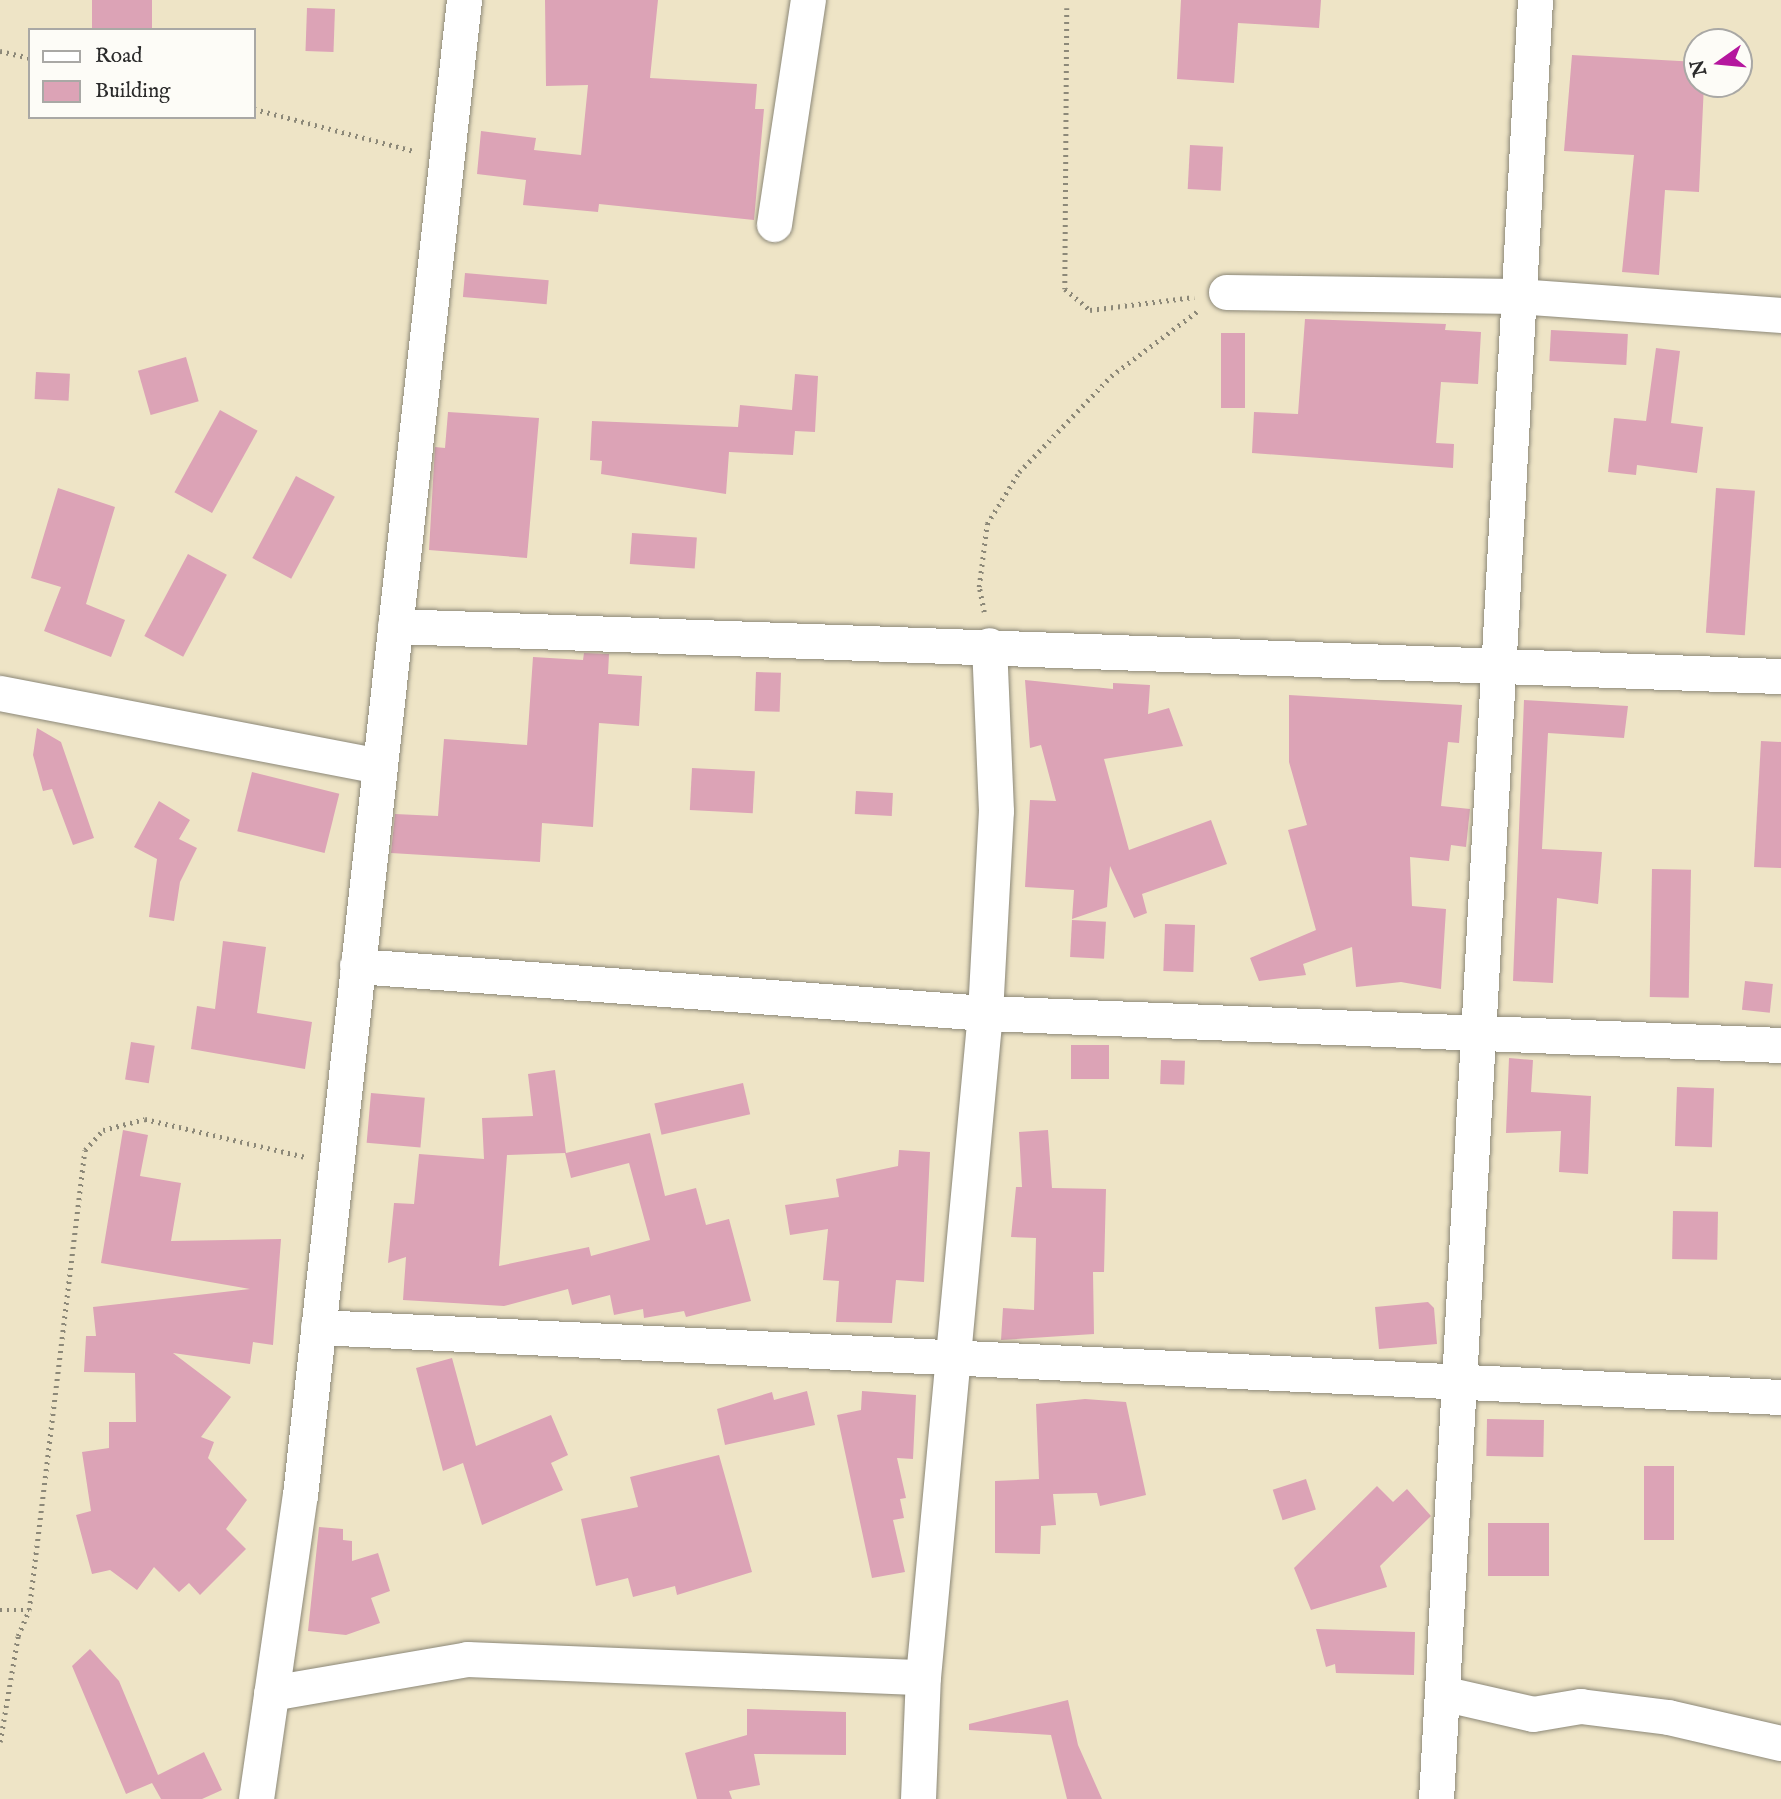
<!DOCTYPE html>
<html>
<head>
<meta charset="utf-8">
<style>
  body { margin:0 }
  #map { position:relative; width:1781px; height:1799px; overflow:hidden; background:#eee4c6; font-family:"IM FELL English",serif }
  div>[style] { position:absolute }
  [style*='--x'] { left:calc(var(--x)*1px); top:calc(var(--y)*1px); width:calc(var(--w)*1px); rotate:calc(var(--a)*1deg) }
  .building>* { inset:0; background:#dca3b6; transform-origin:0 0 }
  .path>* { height:4.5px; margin-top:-2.25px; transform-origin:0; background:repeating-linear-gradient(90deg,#8c8878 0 2px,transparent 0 7px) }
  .roads { filter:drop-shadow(0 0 2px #8c8878) drop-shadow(0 0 2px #8c8878) }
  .minor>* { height:35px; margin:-17.5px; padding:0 17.5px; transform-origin:17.5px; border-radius:17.5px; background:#fff }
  span { translate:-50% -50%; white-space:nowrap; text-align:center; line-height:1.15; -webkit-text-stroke:5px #fdfcf7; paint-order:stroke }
  .legend { position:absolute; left:28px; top:28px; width:228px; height:91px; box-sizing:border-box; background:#fdfcf7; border:2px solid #a9a8a5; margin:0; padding:9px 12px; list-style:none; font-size:21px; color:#2b2b2b }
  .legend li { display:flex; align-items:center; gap:14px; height:35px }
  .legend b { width:35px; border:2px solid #a9a8a5 }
  .north { position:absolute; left:1683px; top:28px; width:70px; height:70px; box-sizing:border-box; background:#fdfcf7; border:2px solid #a9a8a5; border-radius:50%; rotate:255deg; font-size:19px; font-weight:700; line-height:28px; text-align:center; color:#2b2b2b }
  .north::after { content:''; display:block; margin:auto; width:24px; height:32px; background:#b5179e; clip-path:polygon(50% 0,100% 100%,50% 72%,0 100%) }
</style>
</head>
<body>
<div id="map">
  <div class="building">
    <i style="left:92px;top:0;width:60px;height:30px"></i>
    <i style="clip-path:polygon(545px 0,658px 0,650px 78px,757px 84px,755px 109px,764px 109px,754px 220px,599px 204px,598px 212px,523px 205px,526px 180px,477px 174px,481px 131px,536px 138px,534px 150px,581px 155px,588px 85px,546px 86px)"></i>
    <i style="clip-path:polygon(1181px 0,1321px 0,1319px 28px,1238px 23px,1234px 83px,1177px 79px)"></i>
    <i style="left:307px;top:8px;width:28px;height:43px;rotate:2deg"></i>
    <i style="clip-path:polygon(1572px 55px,1697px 62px,1697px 84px,1704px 84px,1699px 192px,1665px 190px,1659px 275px,1622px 272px,1634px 155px,1564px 151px)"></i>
    <i style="left:1190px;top:145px;width:33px;height:44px;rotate:3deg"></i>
    <i style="left:465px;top:273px;width:84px;height:24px;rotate:5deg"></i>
    <i style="clip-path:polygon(1305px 319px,1446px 324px,1445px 330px,1481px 332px,1478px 384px,1441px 382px,1436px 443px,1454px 444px,1453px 468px,1252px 453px,1254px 412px,1298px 414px)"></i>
    <i style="left:1551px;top:330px;width:77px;height:31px;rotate:3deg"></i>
    <i style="left:1221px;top:333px;width:24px;height:75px"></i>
    <i style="clip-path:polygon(1656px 348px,1680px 351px,1671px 423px,1703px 427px,1697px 473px,1637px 465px,1636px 475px,1608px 472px,1614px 418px,1646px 421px)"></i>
    <i style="left:186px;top:357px;width:46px;height:50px;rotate:74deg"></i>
    <i style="left:36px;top:372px;width:34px;height:27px;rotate:3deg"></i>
    <i style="clip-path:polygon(795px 374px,818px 376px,815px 432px,795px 431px,793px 455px,729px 452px,726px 494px,601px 474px,602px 461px,590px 460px,592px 421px,738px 427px,740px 405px,792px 410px)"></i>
    <i style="left:220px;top:410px;width:43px;height:94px;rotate:29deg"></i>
    <i style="clip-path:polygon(448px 412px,539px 418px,527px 558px,429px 550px,435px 447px,445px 448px)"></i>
    <i style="left:296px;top:476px;width:44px;height:93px;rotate:28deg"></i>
    <i style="clip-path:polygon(58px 488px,115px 507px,86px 604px,125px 620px,111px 657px,44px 631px,61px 587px,31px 578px)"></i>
    <i style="left:1716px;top:488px;width:39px;height:145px;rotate:4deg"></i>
    <i style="left:632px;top:533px;width:65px;height:31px;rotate:4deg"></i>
    <i style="left:188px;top:554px;width:44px;height:93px;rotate:28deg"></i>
    <i style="clip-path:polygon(584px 653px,609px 654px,608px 674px,642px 676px,639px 726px,599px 723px,593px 827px,542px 823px,540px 862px,391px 853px,395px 814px,438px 816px,444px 739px,527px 745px,533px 657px,583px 660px)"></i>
    <i style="left:756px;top:672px;width:25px;height:39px;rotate:2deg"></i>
    <i style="clip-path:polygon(1025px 680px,1113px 689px,1113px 683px,1150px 685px,1148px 714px,1169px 708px,1183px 746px,1104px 759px,1129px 850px,1211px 820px,1227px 864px,1142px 894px,1147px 913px,1134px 918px,1110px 866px,1107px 907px,1072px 919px,1074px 890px,1025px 887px,1030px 800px,1056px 801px,1041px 745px,1030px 748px)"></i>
    <i style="clip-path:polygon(1289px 695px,1462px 705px,1459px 743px,1448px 742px,1441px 806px,1470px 809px,1466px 847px,1451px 845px,1449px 861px,1410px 857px,1412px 906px,1446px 909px,1441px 989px,1401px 982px,1356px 987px,1352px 947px,1303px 964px,1306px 975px,1259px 981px,1250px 958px,1316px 930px,1288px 830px,1307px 825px,1289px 762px)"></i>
    <i style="clip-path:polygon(1524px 700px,1628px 706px,1624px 738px,1548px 733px,1542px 849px,1602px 852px,1598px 904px,1557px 898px,1553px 983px,1513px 981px)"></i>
    <i style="clip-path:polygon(37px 728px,61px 742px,94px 838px,73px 845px,52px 789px,43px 791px,33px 755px)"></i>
    <i style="clip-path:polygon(1761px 741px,1781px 742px,1781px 868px,1754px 867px)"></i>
    <i style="left:692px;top:768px;width:63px;height:42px;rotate:3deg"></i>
    <i style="left:252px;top:772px;width:90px;height:61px;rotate:14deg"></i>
    <i style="left:856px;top:791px;width:37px;height:23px;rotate:3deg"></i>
    <i style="clip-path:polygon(159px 801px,190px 820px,179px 839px,197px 848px,180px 882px,174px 921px,149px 917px,157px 859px,134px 847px)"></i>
    <i style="left:1652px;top:869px;width:39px;height:128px;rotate:1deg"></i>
    <i style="left:1072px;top:920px;width:34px;height:37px;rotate:3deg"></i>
    <i style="left:1165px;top:924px;width:30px;height:47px;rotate:2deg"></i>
    <i style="clip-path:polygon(223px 941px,266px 947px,257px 1013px,312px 1022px,305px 1069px,191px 1049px,197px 1006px,215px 1009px)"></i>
    <i style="left:1745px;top:981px;width:28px;height:29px;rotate:6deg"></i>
    <i style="left:131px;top:1042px;width:24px;height:38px;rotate:9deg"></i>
    <i style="left:1071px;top:1045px;width:38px;height:34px"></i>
    <i style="clip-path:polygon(1509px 1058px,1533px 1060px,1531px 1092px,1591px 1096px,1588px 1174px,1559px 1172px,1561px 1131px,1506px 1133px)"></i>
    <i style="left:1161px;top:1060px;width:24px;height:24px;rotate:2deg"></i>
    <i style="clip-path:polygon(evenodd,555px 1070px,566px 1153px,650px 1133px,665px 1196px,696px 1188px,706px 1225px,729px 1219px,751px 1301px,686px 1317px,684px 1311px,644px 1318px,643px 1309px,614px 1315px,610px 1295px,572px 1305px,568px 1289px,504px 1306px,403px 1300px,406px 1257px,388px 1263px,394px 1203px,414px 1204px,419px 1154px,484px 1159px,482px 1118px,533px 1116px,528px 1074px,555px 1070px,565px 1153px,571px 1178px,629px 1163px,650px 1240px,591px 1256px,589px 1247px,499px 1266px,507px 1155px,565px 1153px)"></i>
    <i style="left:743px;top:1083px;width:32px;height:91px;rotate:77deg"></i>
    <i style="left:1677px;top:1087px;width:37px;height:59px;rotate:2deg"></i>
    <i style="left:371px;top:1093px;width:54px;height:50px;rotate:5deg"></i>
    <i style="clip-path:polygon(123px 1130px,148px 1135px,140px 1176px,181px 1183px,171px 1241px,281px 1239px,273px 1345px,253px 1342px,250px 1364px,173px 1353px,231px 1397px,201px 1437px,214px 1442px,208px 1458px,247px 1500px,226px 1529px,246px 1549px,200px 1595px,189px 1583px,179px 1592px,154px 1567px,137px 1590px,110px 1570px,92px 1574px,76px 1515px,91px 1511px,82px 1452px,109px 1448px,109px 1422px,136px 1422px,135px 1373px,84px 1372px,86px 1336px,96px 1336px,93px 1307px,250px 1289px,101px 1263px)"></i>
    <i style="clip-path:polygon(1048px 1130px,1052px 1188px,1106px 1189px,1104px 1272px,1093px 1272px,1094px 1334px,1001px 1340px,1003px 1308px,1034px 1310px,1036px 1238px,1011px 1237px,1016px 1187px,1022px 1187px,1019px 1132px)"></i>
    <i style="clip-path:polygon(899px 1150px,930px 1152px,924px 1282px,896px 1280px,892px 1323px,836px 1322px,839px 1281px,823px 1280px,828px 1229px,790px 1235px,785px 1205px,839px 1197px,836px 1179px,898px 1166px)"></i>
    <i style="left:1673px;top:1211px;width:45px;height:48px;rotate:1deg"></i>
    <i style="clip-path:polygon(1428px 1302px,1434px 1308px,1437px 1344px,1379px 1349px,1375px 1307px)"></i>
    <i style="clip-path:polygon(452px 1358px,476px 1446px,551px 1415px,568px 1455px,551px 1463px,563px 1490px,482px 1525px,463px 1463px,443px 1471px,416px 1368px)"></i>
    <i style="clip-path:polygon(807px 1391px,815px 1425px,725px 1445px,717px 1409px,772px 1392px,774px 1400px)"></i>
    <i style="clip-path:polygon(862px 1391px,916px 1395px,913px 1459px,897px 1458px,906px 1498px,900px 1499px,904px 1518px,893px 1520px,905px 1572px,872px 1578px,837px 1415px,861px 1410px)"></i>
    <i style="clip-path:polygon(1085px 1399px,1126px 1402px,1146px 1495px,1100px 1506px,1097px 1493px,1053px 1494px,1056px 1525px,1041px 1526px,1040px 1554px,995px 1553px,995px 1481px,1039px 1479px,1036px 1404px)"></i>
    <i style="left:1487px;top:1419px;width:57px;height:37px;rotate:1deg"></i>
    <i style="clip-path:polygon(719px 1455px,752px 1572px,677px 1595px,675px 1586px,633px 1597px,628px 1578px,596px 1586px,581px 1519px,638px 1507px,630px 1477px)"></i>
    <i style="left:1644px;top:1466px;width:30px;height:74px"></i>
    <i style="left:1306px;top:1479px;width:32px;height:35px;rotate:72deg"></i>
    <i style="clip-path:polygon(1377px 1486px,1393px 1502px,1407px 1489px,1431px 1516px,1380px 1566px,1387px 1587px,1311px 1610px,1294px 1568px)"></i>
    <i style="left:1488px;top:1523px;width:61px;height:53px"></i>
    <i style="clip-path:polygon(319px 1527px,343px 1529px,343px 1540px,352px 1541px,352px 1561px,378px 1553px,390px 1591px,371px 1598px,380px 1623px,346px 1635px,308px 1631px)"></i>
    <i style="clip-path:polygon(1316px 1629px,1415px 1632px,1414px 1675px,1336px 1673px,1335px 1664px,1326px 1667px)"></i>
    <i style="clip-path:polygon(90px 1649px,119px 1681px,158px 1775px,204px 1752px,222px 1790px,202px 1799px,161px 1799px,152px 1783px,126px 1794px,72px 1666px)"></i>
    <i style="clip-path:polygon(1068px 1700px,1078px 1745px,1102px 1799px,1067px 1799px,1051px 1735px,969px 1730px,969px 1724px)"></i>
    <i style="clip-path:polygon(747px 1709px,846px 1712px,846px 1755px,754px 1754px,760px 1785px,729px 1791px,732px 1799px,697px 1799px,685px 1753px,747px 1735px)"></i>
  </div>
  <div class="path">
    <i style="--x:1067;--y:8;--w:281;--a:90.4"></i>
    <i style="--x:1065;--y:289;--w:33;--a:40"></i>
    <i style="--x:1090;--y:310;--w:105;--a:-7.1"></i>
    <i style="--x:0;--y:51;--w:31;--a:13"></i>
    <i style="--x:254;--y:109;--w:165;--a:14.7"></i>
    <i style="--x:984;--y:612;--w:25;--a:-101"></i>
    <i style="--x:979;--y:587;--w:64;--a:-82.8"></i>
    <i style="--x:987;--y:524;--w:61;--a:-58.4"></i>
    <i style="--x:1019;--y:472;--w:133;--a:-46.2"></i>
    <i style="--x:1111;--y:376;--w:110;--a:-36.9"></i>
    <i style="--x:0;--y:1610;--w:29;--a:0"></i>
    <i style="--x:0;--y:1742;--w:108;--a:-80.4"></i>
    <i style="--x:18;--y:1636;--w:28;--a:-67"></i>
    <i style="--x:29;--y:1610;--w:463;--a:-83.1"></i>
    <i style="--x:85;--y:1150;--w:27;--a:-48"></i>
    <i style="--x:103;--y:1130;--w:43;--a:-14.7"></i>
    <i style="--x:145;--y:1119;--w:165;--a:13.3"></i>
  </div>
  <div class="roads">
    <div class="minor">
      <i style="--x:774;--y:224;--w:227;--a:-81.4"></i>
      <i style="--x:1226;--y:292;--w:291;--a:0.8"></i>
      <i style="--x:1517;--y:296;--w:265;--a:4.1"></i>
      <i style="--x:395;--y:626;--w:1387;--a:2.07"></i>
      <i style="--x:0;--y:693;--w:386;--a:10.9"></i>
      <i style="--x:357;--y:966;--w:630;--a:4.28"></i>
      <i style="--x:985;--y:1013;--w:797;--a:2.3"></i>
      <i style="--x:318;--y:1327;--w:1465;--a:2.74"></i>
      <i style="--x:271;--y:1693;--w:199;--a:-9.8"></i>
      <i style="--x:467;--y:1659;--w:456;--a:2.3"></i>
      <i style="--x:1446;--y:1694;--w:89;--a:12.9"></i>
      <i style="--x:1533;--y:1714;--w:48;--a:-9.7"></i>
      <i style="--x:1580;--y:1706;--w:89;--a:7.1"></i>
      <i style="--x:1668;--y:1717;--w:116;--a:13"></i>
      <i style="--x:256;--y:1799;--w:307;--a:-81.8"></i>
      <i style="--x:300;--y:1495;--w:1504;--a:-83.74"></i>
      <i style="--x:918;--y:1799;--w:122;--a:-87.7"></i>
      <i style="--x:923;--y:1677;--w:667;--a:-84.67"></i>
      <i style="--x:985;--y:1013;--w:202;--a:-86.9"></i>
      <i style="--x:996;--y:811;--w:166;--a:-92.4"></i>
      <i style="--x:1436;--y:1799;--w:1802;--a:-86.85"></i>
    </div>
  </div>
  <ul class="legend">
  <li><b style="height:9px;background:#fff"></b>Road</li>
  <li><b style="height:19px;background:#dca3b6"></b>Building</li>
  </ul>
  <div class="north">N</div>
</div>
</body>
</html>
